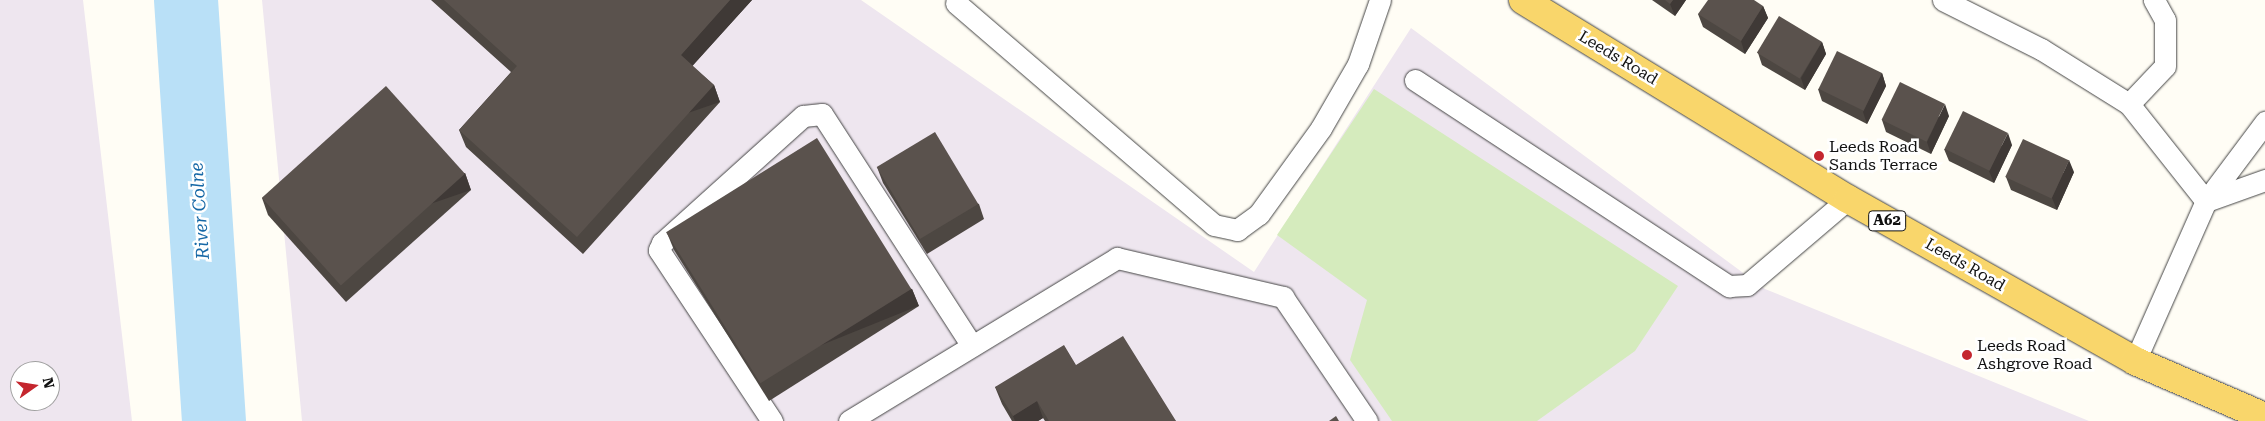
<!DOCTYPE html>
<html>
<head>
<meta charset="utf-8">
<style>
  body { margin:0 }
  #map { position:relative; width:2265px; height:421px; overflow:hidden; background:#fffdf5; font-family:"Roboto Serif",serif }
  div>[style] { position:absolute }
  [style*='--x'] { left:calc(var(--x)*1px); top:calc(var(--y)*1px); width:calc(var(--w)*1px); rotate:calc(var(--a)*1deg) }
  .industrial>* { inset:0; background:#eee6ef }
  .green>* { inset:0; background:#d5ebbd }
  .river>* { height:64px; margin:-32px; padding:0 32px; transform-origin:32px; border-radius:32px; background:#b9e0f7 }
  .roads { filter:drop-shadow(0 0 1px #444) drop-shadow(0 0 1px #444) }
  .lane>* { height:21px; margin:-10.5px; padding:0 10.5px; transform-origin:10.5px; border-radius:10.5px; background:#fff }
  .primary>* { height:28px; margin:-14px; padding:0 14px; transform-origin:14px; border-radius:14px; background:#f9d66b }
  .wall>* { inset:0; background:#4d4742 }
  .shaded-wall>* { inset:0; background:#3f3936; transform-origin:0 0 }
  .building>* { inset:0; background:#5a524d; transform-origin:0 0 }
  .dots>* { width:14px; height:14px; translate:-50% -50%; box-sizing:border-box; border:2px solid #fff; border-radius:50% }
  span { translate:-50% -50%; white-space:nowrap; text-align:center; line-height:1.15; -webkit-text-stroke:5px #fff; paint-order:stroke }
  .shield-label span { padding:1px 4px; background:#fff; border:1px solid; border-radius:4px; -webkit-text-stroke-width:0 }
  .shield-label { font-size:15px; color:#111; font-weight:700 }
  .street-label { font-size:16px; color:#111 }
  .poi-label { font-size:16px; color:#111 }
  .left { translate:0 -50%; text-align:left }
  .water-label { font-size:18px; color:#1768a6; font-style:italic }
  .north { position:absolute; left:10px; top:361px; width:50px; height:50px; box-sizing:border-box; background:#fff; border:1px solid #a0a0a0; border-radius:50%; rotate:77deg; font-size:14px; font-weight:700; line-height:20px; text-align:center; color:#111 }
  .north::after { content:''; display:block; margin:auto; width:18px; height:22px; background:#c4262e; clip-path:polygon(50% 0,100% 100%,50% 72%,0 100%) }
</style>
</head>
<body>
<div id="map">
  <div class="industrial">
    <i style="clip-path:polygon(evenodd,0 0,83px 0,132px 421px,0 421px,0 0,20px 371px,50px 371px,50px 401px,20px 401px,20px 371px)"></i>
    <i style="clip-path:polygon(262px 0,861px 0,1254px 272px,1411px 28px,1765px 289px,2089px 421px,302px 421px)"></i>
  </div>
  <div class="green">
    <i style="clip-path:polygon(1374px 89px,1678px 286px,1635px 351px,1537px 421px,1392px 421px,1350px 360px,1367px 300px,1277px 235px)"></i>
  </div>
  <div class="river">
    <i style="--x:186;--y:0;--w:422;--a:86.2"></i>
  </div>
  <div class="roads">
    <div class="lane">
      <i style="--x:1943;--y:0;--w:110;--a:26.6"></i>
      <i style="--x:2041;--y:49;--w:104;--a:32"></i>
      <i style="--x:2129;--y:104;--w:124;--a:51.6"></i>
      <i style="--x:2206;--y:201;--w:63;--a:-19.6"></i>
      <i style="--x:956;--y:3;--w:340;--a:40.7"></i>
      <i style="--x:1214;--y:225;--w:24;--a:12"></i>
      <i style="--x:1237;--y:230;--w:27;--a:-36"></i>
      <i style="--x:1259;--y:214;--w:106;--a:-54.2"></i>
      <i style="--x:1321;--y:128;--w:74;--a:-60"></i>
      <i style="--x:1358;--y:64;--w:68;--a:-71"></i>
      <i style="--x:1415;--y:80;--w:376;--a:33.3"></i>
      <i style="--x:1729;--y:286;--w:18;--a:-3"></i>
      <i style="--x:1747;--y:285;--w:133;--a:-40.4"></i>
      <i style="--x:2129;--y:104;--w:52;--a:-46.5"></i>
      <i style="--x:2165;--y:66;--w:46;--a:-90"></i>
      <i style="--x:2165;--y:20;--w:23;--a:-119"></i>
      <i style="--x:2135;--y:361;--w:175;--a:-66.1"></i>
      <i style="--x:2206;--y:201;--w:99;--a:-53.2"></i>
      <i style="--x:772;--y:421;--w:205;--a:-123.5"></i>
      <i style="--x:659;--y:250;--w:8;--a:-67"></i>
      <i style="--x:662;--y:243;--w:190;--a:-42"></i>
      <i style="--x:803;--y:116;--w:19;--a:-6"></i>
      <i style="--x:822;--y:114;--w:276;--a:57.1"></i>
      <i style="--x:849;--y:421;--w:314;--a:-31.3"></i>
      <i style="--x:1117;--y:258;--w:171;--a:13.2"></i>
      <i style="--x:1283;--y:297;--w:150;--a:55.9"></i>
    </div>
    <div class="primary">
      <i style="--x:1523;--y:0;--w:381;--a:31.5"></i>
      <i style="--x:1848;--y:199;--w:330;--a:29.4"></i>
      <i style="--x:2135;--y:361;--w:142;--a:23.3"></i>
    </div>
  </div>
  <div class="wall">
    <i style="clip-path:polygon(431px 0,752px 0,692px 66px,714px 85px,720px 102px,583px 254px,466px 147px,459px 130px,511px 72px)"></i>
    <i style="clip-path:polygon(1652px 0,1686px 0,1675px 16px)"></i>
    <i style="clip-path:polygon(1763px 6px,1768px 18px,1745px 54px,1703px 27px,1698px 14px)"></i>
    <i style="clip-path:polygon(1822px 42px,1826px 54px,1805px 90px,1762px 65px,1758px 53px)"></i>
    <i style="clip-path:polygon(1882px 73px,1886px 86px,1867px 124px,1822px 101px,1818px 89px)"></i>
    <i style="clip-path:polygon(1949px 116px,1931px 154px,1886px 132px,1882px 120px)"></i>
    <i style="clip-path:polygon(2012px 145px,1994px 183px,1949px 161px,1944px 149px)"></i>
    <i style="clip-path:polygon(877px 167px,979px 204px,984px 219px,927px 254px,883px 183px)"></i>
    <i style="clip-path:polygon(2074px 172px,2057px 210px,2011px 190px,2006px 177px)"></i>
    <i style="clip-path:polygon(465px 173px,471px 190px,346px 302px,268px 215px,262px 198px)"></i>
    <i style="clip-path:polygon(667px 233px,912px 289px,919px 306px,769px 401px,674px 250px)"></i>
    <i style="clip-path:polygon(1076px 365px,1176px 421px,1045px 421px,1043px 418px,1038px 421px,1012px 421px,1002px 404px,995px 387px)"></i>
  </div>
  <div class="shaded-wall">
    <i style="clip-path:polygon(730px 0,752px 0,687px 72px,681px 55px)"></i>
    <i style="clip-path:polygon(1673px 0,1686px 0,1675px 16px,1670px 4px)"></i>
    <i style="clip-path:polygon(1763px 6px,1768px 18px,1745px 54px,1741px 41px)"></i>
    <i style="clip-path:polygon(1822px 42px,1826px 54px,1805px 90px,1801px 78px)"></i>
    <i style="clip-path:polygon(1882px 73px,1886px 86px,1867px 124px,1863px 112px)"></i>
    <i style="left:714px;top:85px;width:18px;height:205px;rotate:71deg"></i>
    <i style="clip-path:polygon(1945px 104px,1949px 116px,1931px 154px,1927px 142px)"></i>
    <i style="clip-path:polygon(2008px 133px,2012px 145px,1994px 183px,1989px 171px)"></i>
    <i style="clip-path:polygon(2069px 160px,2074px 172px,2057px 210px,2052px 198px)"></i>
    <i style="left:465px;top:173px;width:18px;height:168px;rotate:71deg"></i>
    <i style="left:912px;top:289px;width:18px;height:177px;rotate:68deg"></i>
    <i style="clip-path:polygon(1037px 401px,1043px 418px,1038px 421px,1015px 421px,1013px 416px)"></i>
  </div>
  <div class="building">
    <i style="clip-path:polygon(444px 0,730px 0,681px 55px,714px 85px,577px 237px,459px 130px,517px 66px)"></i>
    <i style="clip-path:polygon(1665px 0,1673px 0,1670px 4px)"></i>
    <i style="clip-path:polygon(1708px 0,1754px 0,1763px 6px,1741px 41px,1698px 14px)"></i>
    <i style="left:1779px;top:16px;width:50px;height:43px;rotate:31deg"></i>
    <i style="left:1837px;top:51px;width:50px;height:42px;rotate:26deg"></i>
    <i style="left:1900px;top:82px;width:50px;height:42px;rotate:26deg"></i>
    <i style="left:386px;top:86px;width:118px;height:167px;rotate:48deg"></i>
    <i style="left:1963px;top:111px;width:50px;height:42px;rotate:26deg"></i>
    <i style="left:935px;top:132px;width:84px;height:68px;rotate:59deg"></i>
    <i style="left:817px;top:138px;width:178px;height:178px;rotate:58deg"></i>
    <i style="left:2023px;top:139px;width:51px;height:42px;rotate:25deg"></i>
    <i style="clip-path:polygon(1123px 336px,1176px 421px,1049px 421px,1037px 401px,1013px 416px,995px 387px,1064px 345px,1076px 365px)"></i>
    <i style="clip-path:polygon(1336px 416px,1339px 421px,1329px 421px)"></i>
  </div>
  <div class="dots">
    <i style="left:1819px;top:156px;background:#c4262e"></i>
    <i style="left:1967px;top:355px;background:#c4262e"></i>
  </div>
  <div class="shield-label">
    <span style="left:1887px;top:221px">A62</span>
  </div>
  <div class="street-label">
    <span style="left:1618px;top:58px;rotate:31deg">Leeds Road</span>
    <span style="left:1965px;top:265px;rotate:30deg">Leeds Road</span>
  </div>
  <div class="poi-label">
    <span class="left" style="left:1829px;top:156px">Leeds Road<br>Sands Terrace</span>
    <span class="left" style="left:1977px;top:355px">Leeds Road<br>Ashgrove Road</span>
  </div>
  <div class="water-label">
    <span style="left:200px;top:211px;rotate:-94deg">River Colne</span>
  </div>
  <div class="north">N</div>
</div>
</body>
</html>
